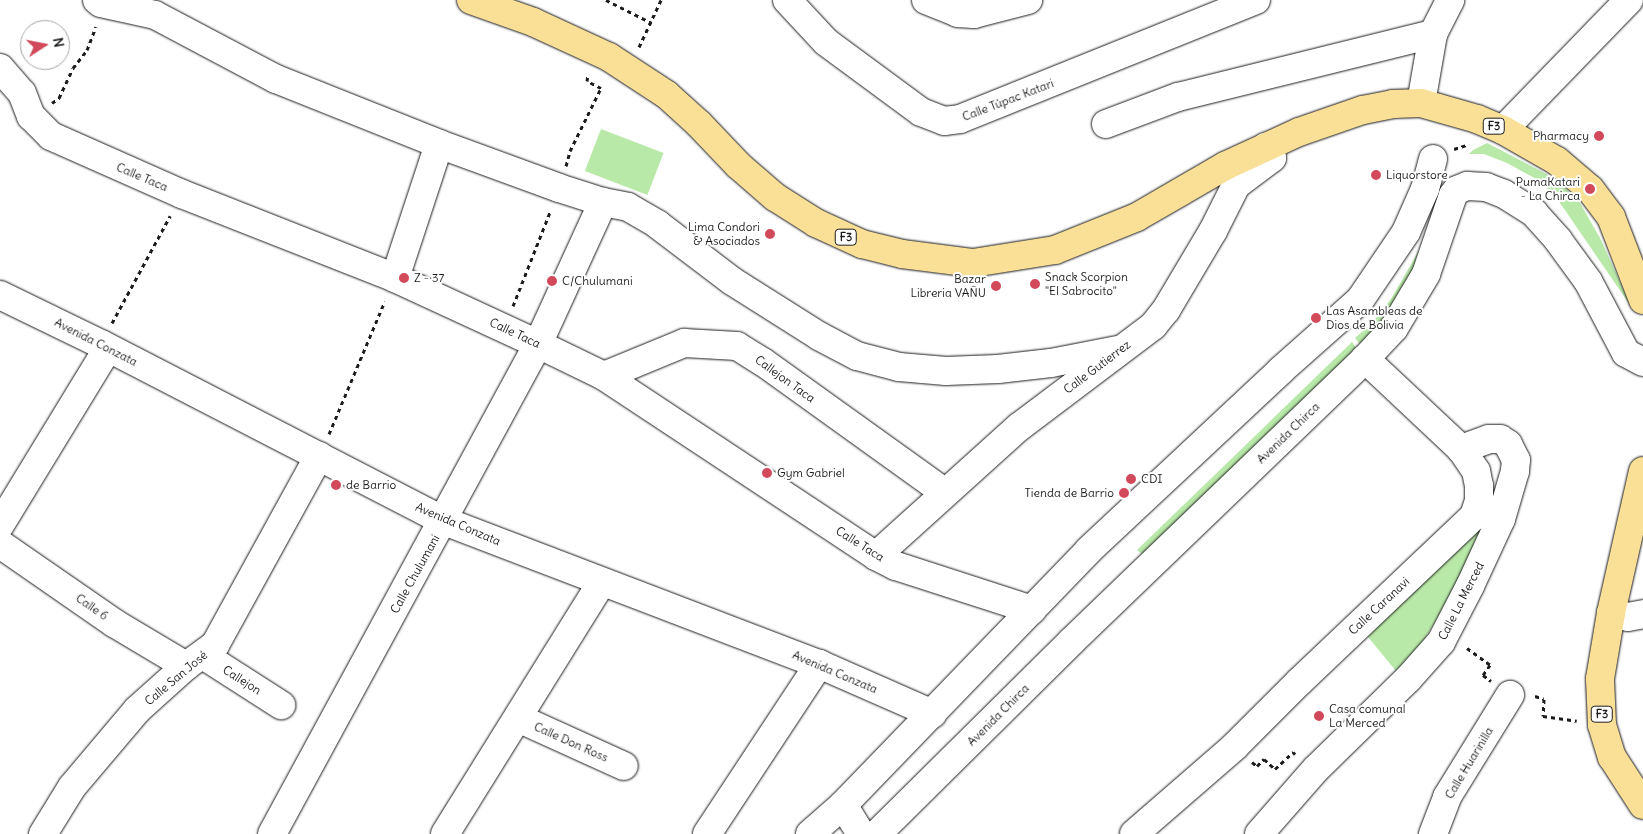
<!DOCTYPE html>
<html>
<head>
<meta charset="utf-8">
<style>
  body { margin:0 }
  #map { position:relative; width:1643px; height:834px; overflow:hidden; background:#fff; font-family:Delius,sans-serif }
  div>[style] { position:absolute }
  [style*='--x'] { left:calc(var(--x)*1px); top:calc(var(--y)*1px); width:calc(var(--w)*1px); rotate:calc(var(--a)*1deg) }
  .green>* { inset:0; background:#b8e9a8; transform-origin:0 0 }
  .path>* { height:3px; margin-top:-1.5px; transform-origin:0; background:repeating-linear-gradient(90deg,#1c1c1c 0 4px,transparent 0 8px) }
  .roads { filter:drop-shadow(0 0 1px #1c1c1c) drop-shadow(0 0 1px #1c1c1c) }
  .minor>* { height:28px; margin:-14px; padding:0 14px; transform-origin:14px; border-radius:14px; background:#fff }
  .highway>* { height:28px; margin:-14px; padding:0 14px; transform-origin:14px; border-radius:14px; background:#fadf96 }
  .dots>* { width:14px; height:14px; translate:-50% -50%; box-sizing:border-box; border:2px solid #fff; border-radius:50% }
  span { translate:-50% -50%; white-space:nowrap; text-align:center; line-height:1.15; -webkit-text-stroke:4px #fff; paint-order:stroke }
  .shield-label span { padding:1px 4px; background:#fff; border:1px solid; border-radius:4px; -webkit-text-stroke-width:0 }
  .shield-label { font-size:11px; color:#1c1c1c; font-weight:700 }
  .street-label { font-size:12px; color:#1c1c1c }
  .poi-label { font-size:12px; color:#1c1c1c }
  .right { translate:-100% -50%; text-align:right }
  .left { translate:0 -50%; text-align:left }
  .north { position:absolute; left:20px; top:20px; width:50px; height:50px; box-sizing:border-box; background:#fff; border:1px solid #a4a4a4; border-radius:50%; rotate:79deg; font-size:14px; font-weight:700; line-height:20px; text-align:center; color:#1c1c1c }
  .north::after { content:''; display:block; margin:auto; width:18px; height:22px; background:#d1495b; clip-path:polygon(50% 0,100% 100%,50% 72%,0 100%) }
</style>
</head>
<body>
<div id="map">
  <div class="green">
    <i style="left:601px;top:129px;width:67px;height:45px;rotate:21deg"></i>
    <i style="clip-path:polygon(1487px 143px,1556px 179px,1580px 203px,1600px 238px,1632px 308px,1556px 197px,1538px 180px,1507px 163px,1484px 154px,1469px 154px,1473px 150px)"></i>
    <i style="clip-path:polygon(1428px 235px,1416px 276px,1362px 347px,1355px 338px,1373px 322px,1391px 299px)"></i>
    <i style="clip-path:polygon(1352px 342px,1357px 349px,1142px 554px,1137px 550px)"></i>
    <i style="clip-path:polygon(1496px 496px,1459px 582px,1421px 645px,1396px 671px,1368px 637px)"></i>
  </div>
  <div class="path">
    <i style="--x:606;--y:0;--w:51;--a:26.6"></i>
    <i style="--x:639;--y:47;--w:52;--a:-64.9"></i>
    <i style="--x:52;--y:103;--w:9;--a:-36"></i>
    <i style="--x:59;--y:98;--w:33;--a:-65"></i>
    <i style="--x:73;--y:68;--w:23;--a:-52"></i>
    <i style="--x:87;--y:50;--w:25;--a:-69"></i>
    <i style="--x:1454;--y:149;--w:16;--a:-18"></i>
    <i style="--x:566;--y:166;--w:16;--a:-75"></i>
    <i style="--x:570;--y:151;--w:70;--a:-63.8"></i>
    <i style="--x:601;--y:88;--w:16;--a:-153"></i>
    <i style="--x:587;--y:81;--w:7;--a:-82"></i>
    <i style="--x:513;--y:306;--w:101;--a:-68.5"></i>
    <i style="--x:112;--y:323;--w:122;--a:-61.5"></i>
    <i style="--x:329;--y:434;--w:144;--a:-67.2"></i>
    <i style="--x:1467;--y:648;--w:29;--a:36"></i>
    <i style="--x:1490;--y:665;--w:12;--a:125"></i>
    <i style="--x:1483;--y:675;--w:10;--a:37"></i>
    <i style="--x:1535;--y:696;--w:9;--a:18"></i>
    <i style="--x:1544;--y:699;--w:17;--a:93"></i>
    <i style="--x:1543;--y:716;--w:34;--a:8"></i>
    <i style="--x:1252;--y:762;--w:6;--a:39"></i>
    <i style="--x:1257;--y:766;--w:10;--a:-45"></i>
    <i style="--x:1264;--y:759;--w:15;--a:42"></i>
    <i style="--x:1275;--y:769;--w:25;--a:-43"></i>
    <i style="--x:1293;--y:752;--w:3;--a:45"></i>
  </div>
  <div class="roads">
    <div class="minor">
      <i style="--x:97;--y:0;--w:5;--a:37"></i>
      <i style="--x:101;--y:3;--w:55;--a:12.5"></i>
      <i style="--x:155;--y:15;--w:137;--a:27.9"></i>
      <i style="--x:276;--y:79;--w:175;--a:21.7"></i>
      <i style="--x:439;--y:144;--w:128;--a:20.1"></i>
      <i style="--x:559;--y:188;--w:46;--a:17.7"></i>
      <i style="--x:603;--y:202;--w:25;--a:11"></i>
      <i style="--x:628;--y:207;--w:34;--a:30"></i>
      <i style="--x:657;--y:224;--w:94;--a:37.2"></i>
      <i style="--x:732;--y:281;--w:103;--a:32.3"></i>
      <i style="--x:819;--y:336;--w:43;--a:27.8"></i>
      <i style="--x:857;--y:356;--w:43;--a:14.7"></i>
      <i style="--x:899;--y:367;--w:47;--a:4.9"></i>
      <i style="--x:946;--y:371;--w:52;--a:-2.2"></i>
      <i style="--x:998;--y:369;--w:53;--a:-6.5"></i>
      <i style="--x:1051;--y:363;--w:68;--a:-11"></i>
      <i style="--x:787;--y:0;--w:57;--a:47.1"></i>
      <i style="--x:826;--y:42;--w:118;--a:36.4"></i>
      <i style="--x:921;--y:112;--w:25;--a:21"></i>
      <i style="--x:944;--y:121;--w:16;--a:-7"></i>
      <i style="--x:960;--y:119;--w:319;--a:-21.9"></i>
      <i style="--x:926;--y:0;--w:35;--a:22"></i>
      <i style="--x:958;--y:13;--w:16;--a:4"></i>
      <i style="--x:974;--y:14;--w:56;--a:-14.5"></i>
      <i style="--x:0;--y:68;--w:33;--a:49"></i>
      <i style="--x:22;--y:93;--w:25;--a:69"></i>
      <i style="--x:31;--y:116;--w:28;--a:45"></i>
      <i style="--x:51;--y:136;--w:143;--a:23.9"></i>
      <i style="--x:182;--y:194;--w:229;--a:21.5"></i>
      <i style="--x:395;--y:278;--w:157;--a:24.8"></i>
      <i style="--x:538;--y:344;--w:73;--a:25.9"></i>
      <i style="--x:604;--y:376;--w:326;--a:33.5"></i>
      <i style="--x:876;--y:556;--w:22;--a:27"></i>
      <i style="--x:896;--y:566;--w:143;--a:17.9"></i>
      <i style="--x:1421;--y:103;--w:70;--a:-80.1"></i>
      <i style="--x:1433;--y:34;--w:38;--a:-63"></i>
      <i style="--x:1106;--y:124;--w:77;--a:-20.6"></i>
      <i style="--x:1178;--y:97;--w:263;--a:-13.9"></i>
      <i style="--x:1503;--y:130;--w:181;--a:-45.9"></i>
      <i style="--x:395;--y:278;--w:141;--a:-71.8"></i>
      <i style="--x:0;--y:295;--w:112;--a:25.9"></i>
      <i style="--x:101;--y:344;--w:386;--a:27.3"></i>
      <i style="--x:444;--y:521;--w:401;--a:20.9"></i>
      <i style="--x:819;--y:664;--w:124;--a:23.7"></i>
      <i style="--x:604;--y:376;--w:87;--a:-22.4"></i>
      <i style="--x:684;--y:343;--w:53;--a:3.2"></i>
      <i style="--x:737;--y:346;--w:31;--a:32"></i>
      <i style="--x:763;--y:362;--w:224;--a:35.7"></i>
      <i style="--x:0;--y:525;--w:207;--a:-58.6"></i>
      <i style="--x:0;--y:544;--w:139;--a:34.7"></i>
      <i style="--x:114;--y:623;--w:84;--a:30.8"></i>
      <i style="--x:876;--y:556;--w:193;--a:-42.1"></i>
      <i style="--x:1019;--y:427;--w:168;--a:-37"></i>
      <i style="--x:1153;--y:326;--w:21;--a:-51"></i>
      <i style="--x:1166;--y:310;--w:92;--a:-59.3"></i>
      <i style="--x:1213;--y:231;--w:51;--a:-63.4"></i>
      <i style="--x:1236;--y:185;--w:45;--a:-36.9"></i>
      <i style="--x:1272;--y:158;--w:13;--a:-117"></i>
      <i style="--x:1611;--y:613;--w:17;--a:13"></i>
      <i style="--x:1628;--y:617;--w:15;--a:-11"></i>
      <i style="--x:203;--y:655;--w:93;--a:32.7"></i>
      <i style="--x:518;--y:718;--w:116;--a:24.4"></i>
      <i style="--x:843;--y:805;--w:34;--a:58"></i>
      <i style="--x:43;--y:834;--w:55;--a:-58.3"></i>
      <i style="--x:72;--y:787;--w:101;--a:-49.8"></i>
      <i style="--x:137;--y:710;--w:66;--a:-41.9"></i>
      <i style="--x:186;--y:666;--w:36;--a:-36"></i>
      <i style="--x:215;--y:645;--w:216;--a:-61.2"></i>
      <i style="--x:272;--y:834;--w:558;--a:-61.5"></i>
      <i style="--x:538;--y:344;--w:156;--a:-65.4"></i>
      <i style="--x:445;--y:834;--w:297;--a:-58.1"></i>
      <i style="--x:707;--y:834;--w:204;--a:-56.6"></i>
      <i style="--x:810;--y:834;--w:44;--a:-41.3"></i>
      <i style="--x:843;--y:805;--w:354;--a:-46"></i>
      <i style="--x:1089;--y:550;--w:262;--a:-43.1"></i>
      <i style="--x:1280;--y:371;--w:107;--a:-41.6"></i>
      <i style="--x:1360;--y:300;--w:82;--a:-55.9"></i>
      <i style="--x:1406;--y:232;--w:47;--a:-66.2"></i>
      <i style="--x:1425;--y:189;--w:31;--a:-75"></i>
      <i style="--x:877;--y:834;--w:274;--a:-44.7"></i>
      <i style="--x:1072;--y:641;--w:407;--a:-43.9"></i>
      <i style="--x:1365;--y:359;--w:42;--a:-46.9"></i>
      <i style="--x:1394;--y:328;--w:63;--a:-59.3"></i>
      <i style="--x:1426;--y:274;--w:83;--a:-71.1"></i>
      <i style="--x:1453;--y:195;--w:6;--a:-51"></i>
      <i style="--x:1457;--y:190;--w:11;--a:-22"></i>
      <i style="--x:1467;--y:186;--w:19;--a:3"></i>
      <i style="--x:1486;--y:187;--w:19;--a:21"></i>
      <i style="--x:1504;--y:194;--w:36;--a:32"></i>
      <i style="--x:1534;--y:213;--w:36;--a:48"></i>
      <i style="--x:1558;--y:240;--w:51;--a:53.8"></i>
      <i style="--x:1588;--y:281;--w:81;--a:62.2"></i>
      <i style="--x:1626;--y:353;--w:19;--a:28"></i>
      <i style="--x:1134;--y:834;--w:133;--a:-41"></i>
      <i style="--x:1234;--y:747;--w:92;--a:-45"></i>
      <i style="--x:1299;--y:682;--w:241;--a:-43.5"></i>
      <i style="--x:1474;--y:516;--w:16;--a:-72"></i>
      <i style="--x:1479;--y:501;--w:15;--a:-90"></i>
      <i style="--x:1479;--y:486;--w:15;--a:-101"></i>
      <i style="--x:1476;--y:471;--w:27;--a:-124"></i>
      <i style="--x:1461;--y:449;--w:132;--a:-136.8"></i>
      <i style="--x:1259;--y:834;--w:86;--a:-48.8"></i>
      <i style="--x:1316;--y:769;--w:129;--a:-44.4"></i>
      <i style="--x:1408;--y:679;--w:50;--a:-48.3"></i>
      <i style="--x:1441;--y:642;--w:63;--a:-62.6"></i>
      <i style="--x:1470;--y:586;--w:74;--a:-65.2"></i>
      <i style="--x:1501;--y:519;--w:50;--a:-73.7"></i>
      <i style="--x:1515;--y:471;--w:11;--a:-85"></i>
      <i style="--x:1516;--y:460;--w:18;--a:-117"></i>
      <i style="--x:1508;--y:444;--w:9;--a:-148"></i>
      <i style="--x:1500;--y:439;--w:11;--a:180"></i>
      <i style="--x:1489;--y:439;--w:30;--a:160"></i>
      <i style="--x:1433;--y:834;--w:40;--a:-69"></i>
      <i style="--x:1447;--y:797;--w:120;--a:-58.3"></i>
    </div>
    <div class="highway">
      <i style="--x:471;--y:0;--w:66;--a:19.5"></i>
      <i style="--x:533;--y:22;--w:84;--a:24.7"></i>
      <i style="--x:609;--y:57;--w:69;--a:33.2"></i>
      <i style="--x:667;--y:95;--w:43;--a:42.2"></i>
      <i style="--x:699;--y:124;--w:57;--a:46.4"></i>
      <i style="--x:738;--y:165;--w:49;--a:40.9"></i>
      <i style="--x:775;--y:197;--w:49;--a:32.4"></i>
      <i style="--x:816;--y:223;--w:51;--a:24.5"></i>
      <i style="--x:862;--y:244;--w:41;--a:14"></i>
      <i style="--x:902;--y:254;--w:72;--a:7.2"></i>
      <i style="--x:973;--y:263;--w:83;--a:-9"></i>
      <i style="--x:1055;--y:250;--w:88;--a:-21.9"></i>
      <i style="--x:1137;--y:217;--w:102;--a:-30.1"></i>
      <i style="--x:1225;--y:166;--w:81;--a:-24.7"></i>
      <i style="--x:1299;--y:132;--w:68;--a:-19"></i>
      <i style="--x:1363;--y:110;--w:31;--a:-11"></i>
      <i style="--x:1393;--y:104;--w:28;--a:-2"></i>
      <i style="--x:1421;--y:103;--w:58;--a:15.9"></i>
      <i style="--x:1477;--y:119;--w:28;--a:23"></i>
      <i style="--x:1503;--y:130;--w:62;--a:29.9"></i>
      <i style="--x:1557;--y:161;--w:43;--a:40.3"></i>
      <i style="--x:1590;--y:189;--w:35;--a:53"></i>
      <i style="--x:1611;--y:217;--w:89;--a:68.9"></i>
      <i style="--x:1643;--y:471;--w:146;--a:102.7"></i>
      <i style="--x:1611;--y:613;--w:67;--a:99.5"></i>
      <i style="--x:1600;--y:679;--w:46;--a:87.5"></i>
      <i style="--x:1602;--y:725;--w:34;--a:73"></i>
      <i style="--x:1612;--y:757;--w:57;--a:57.1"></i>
    </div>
  </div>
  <div class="dots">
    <i style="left:1599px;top:136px;background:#d1495b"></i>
    <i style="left:1376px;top:175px;background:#d1495b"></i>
    <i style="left:1590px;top:189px;background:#d1495b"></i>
    <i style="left:770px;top:234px;background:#d1495b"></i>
    <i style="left:404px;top:278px;background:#d1495b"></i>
    <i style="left:552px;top:281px;background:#d1495b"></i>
    <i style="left:1035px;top:284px;background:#d1495b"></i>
    <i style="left:996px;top:286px;background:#d1495b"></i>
    <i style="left:1316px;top:318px;background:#d1495b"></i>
    <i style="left:767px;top:473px;background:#d1495b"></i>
    <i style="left:1131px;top:479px;background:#d1495b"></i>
    <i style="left:336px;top:485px;background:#d1495b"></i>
    <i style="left:1124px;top:493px;background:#d1495b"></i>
    <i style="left:1319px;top:716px;background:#d1495b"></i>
  </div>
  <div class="shield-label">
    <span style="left:1494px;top:126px">F3</span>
    <span style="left:846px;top:237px">F3</span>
    <span style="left:1602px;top:714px">F3</span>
  </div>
  <div class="street-label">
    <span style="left:1008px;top:100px;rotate:-21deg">Calle Túpac Katari</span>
    <span style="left:142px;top:177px;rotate:23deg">Calle Taca</span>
    <span style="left:515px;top:333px;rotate:25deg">Calle Taca</span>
    <span style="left:96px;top:342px;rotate:27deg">Avenida Conzata</span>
    <span style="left:1097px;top:367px;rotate:-37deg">Calle Gutierrez</span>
    <span style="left:785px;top:379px;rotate:36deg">Callejon Taca</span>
    <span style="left:1288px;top:433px;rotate:-44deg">Avenida Chirca</span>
    <span style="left:458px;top:524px;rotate:23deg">Avenida Conzata</span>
    <span style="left:860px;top:544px;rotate:32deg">Calle Taca</span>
    <span style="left:415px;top:574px;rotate:-61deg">Calle Chulumani</span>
    <span style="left:1461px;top:601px;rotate:-63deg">Calle La Merced</span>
    <span style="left:1379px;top:606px;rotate:-43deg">Calle Caranavi</span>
    <span style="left:92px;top:607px;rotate:35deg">Calle 6</span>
    <span style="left:835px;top:672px;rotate:23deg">Avenida Conzata</span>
    <span style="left:176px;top:678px;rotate:-40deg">Calle San José</span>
    <span style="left:242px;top:680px;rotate:32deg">Callejon</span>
    <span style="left:998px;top:715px;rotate:-45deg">Avenida Chirca</span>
    <span style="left:571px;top:742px;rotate:24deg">Calle Don Ross</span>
    <span style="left:1469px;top:763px;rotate:-59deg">Calle Huarinilla</span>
  </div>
  <div class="poi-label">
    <span class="right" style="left:1589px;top:136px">Pharmacy</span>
    <span class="left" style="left:1386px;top:175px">Liquorstore</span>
    <span class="right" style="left:1580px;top:189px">PumaKatari<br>- La Chirca</span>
    <span class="right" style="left:760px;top:234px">Lima Condori<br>&amp; Asociados</span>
    <span class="left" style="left:1045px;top:284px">Snack Scorpion<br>"El Sabrocito"</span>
    <span class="left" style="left:414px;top:278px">Z - 37</span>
    <span class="right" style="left:986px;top:286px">Bazar<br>Libreria VAÑU</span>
    <span class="left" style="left:562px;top:281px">C/Chulumani</span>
    <span class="left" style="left:1326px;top:318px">Las Asambleas de<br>Dios de Bolivia</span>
    <span class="left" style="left:777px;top:473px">Gym Gabriel</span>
    <span class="left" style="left:1141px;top:479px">CDI</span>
    <span class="left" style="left:346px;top:485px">de Barrio</span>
    <span class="right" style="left:1114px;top:493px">Tienda de Barrio</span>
    <span class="left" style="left:1329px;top:716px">Casa comunal<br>La Merced</span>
  </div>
  <div class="north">N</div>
</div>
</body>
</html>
